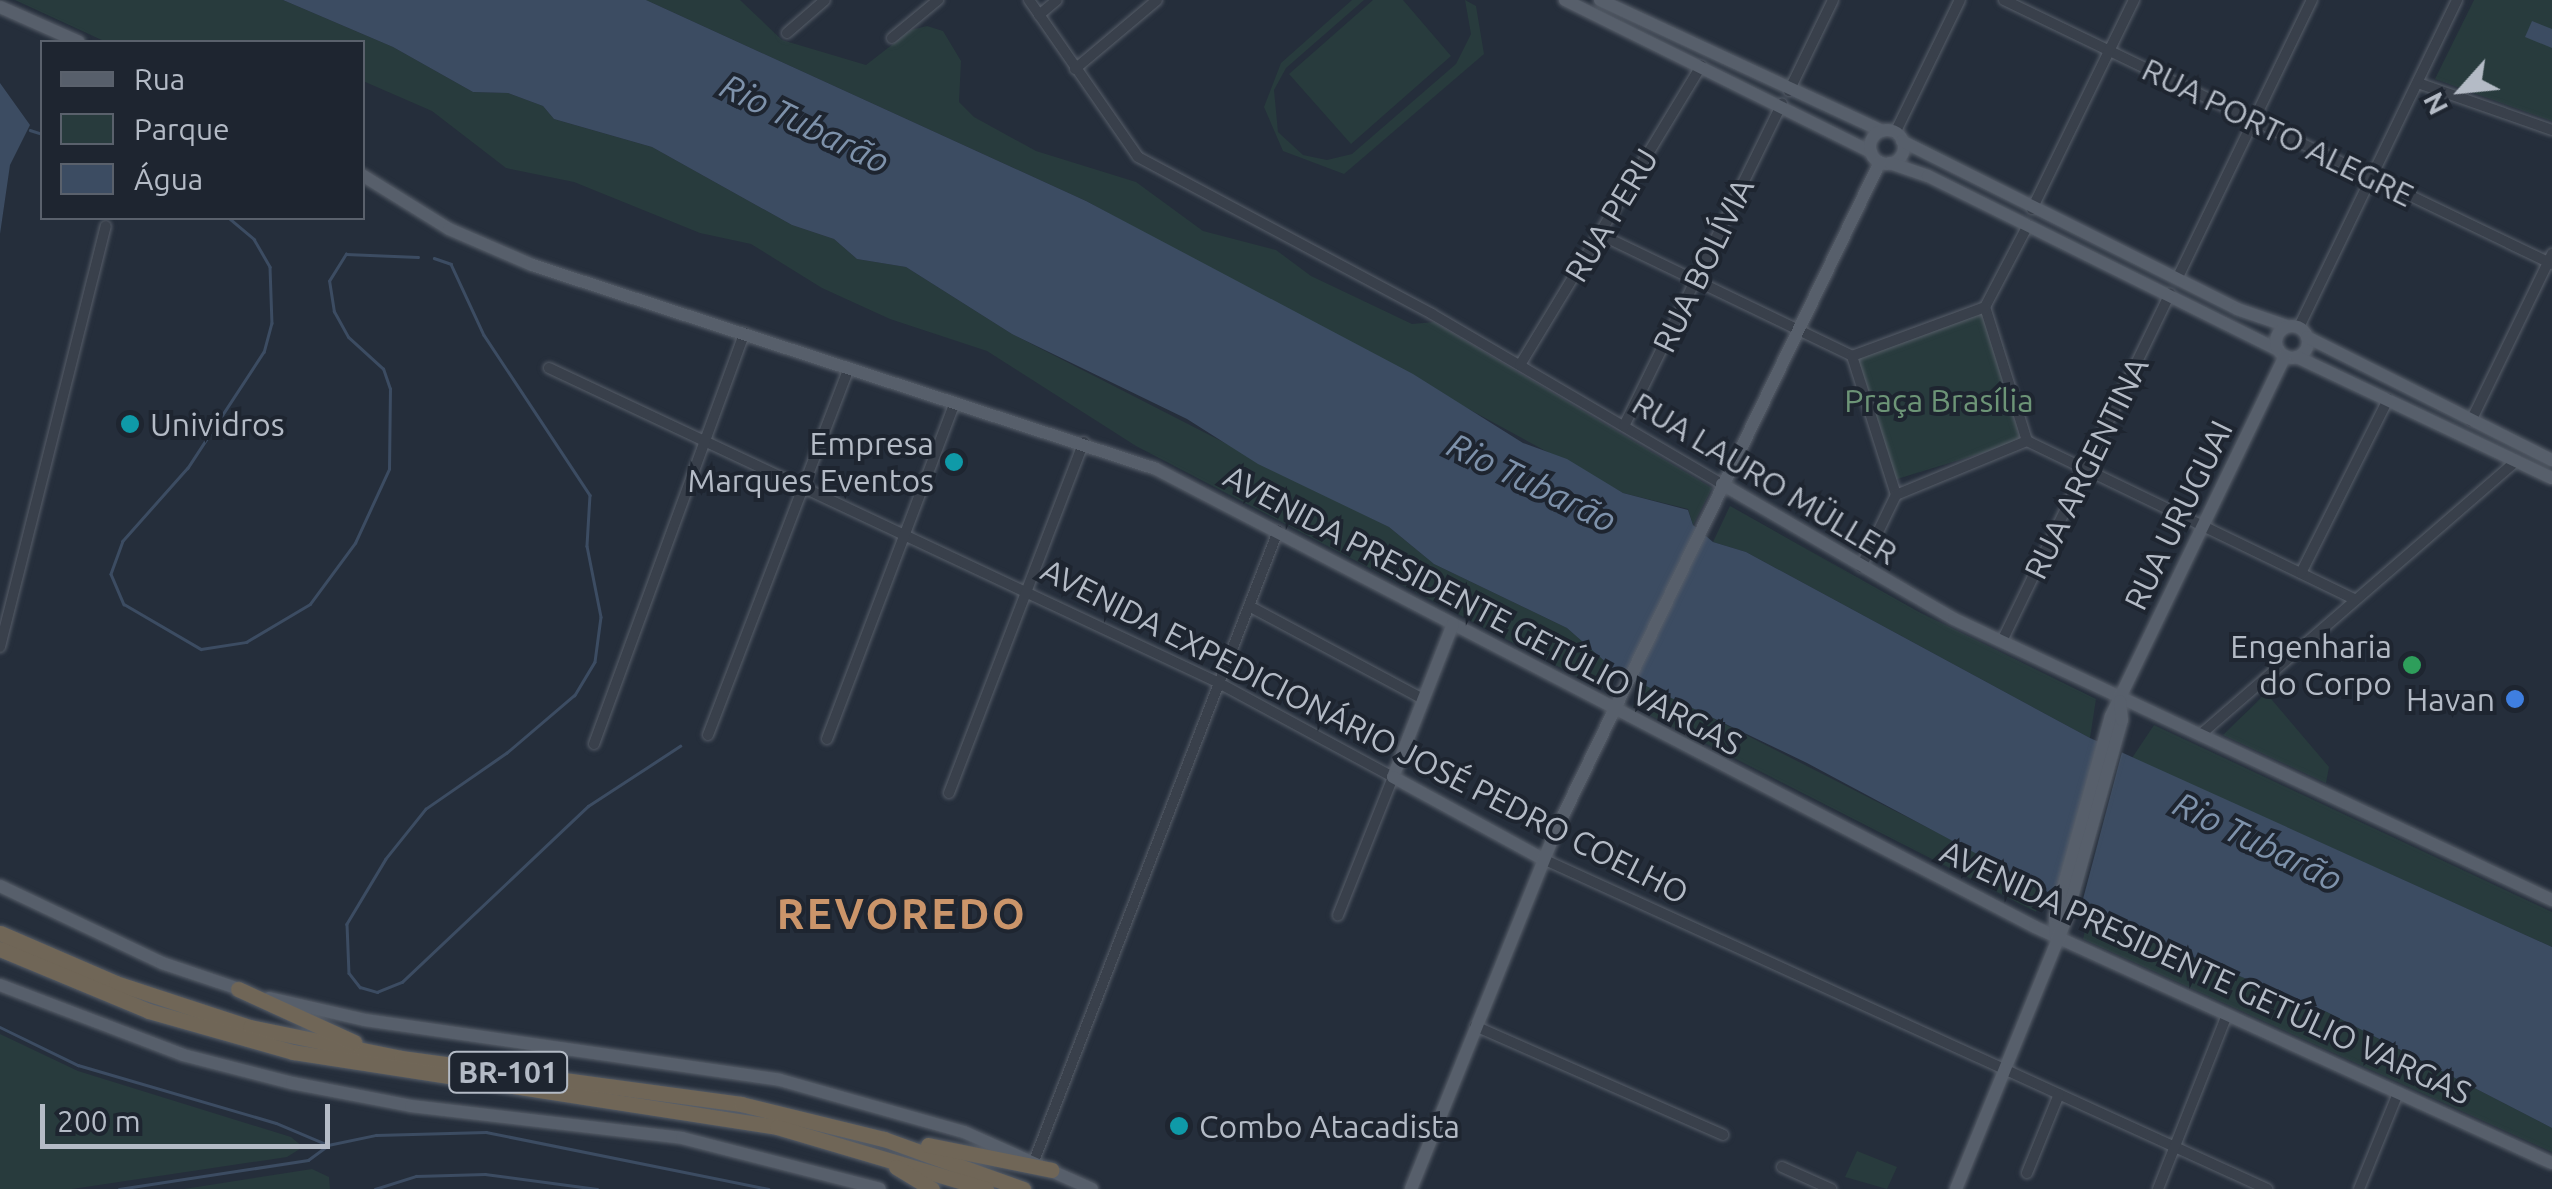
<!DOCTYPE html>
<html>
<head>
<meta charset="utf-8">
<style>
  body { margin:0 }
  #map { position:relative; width:2552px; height:1189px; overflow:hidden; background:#252e3b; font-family:Ubuntu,sans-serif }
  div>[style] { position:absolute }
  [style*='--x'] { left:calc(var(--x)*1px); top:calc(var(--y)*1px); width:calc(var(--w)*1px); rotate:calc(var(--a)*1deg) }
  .green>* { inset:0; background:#283b3d; transform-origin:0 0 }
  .water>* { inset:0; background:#3c4c62 }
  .pier>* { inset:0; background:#252e3b }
  .stream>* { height:2.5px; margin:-1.25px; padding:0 1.25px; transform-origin:1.25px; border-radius:1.25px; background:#3c4c62 }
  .roads { filter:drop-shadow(0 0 2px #575e69) drop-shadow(0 0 2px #575e69) }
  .minor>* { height:10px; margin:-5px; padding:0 5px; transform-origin:5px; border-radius:5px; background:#39404b }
  .major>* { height:12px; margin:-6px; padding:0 6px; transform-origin:6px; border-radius:6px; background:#575f6b }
  .major>.ring { margin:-6px; padding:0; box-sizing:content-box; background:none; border:12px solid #575f6b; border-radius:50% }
  .highway>* { height:15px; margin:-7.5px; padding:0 7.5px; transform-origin:7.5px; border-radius:7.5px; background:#706657 }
  .dots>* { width:28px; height:28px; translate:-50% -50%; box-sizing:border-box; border:5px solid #1e2530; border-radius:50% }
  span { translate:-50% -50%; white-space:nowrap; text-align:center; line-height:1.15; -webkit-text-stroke:8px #1e2530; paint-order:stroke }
  .shield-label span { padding:2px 8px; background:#1e2530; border:2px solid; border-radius:8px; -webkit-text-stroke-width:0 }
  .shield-label { font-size:30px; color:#b4bbc6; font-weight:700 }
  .street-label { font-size:32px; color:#b4bbc6 }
  .park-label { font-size:32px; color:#6d9577 }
  .poi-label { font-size:32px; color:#b4bbc6 }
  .left { translate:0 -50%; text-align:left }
  .right { translate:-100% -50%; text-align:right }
  .water-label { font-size:35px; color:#7e92ab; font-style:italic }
  .district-label { font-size:42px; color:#cb956a; font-weight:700; letter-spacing:2.5px }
  .legend { position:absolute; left:40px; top:40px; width:325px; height:180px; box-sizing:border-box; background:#1e2530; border:2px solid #5a616c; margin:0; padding:12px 18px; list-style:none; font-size:30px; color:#b4bbc6 }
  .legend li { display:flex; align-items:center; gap:20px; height:50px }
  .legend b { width:50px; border:2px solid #5a616c }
  .north { position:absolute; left:2412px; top:40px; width:100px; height:100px; -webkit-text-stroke:8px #1e2530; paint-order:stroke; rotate:243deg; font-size:28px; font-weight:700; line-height:40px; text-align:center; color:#b4bbc6 }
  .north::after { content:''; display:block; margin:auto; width:35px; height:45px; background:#b4bbc6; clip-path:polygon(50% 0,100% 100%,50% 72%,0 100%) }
  .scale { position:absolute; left:40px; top:1104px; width:290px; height:45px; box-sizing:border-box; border:5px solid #b4bbc6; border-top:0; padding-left:12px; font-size:30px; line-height:35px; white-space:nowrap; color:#b4bbc6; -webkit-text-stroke:8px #1e2530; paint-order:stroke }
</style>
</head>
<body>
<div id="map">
  <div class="green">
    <i style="clip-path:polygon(15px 0,283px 0,393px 47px,473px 92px,508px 93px,543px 106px,554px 119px,652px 147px,792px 225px,834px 239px,857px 259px,906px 267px,1012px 334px,1389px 527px,1434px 564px,1567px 628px,1617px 672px,1610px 686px,1599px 688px,1136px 446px,987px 351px,890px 319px,822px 288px,751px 244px,700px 233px,574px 182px,506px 168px,432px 111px,363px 81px,362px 42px,106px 42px)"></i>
    <i style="clip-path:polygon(646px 0,740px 0,782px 40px,866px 65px,911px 30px,927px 26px,943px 31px,961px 61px,959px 102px,974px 117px,1036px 151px,1136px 182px,1203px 231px,1276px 250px,1311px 276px,1412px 324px,1434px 322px,1712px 488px,1693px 525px,1688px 509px,1623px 493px,1086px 201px)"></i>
    <i style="clip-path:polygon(1352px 0,1364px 0,1286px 68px,1274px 90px,1278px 132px,1303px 155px,1327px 160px,1352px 154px,1456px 64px,1471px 34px,1465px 0,1476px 6px,1484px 54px,1344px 174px,1283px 151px,1264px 107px,1281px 63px)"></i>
    <i style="clip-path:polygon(1373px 0,1403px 0,1451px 56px,1351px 144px,1289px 74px)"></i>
    <i style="clip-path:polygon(2474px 0,2552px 0,2552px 121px,2435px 79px)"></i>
    <i style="left:1982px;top:314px;width:133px;height:132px;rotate:73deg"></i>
    <i style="clip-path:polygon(1730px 506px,1919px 612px,2096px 699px,2090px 738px,1746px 552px,1713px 542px)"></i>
    <i style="left:1644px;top:683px;width:453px;height:26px;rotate:27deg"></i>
    <i style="clip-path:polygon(2266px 693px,2329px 767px,2326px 783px,2223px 735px)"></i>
    <i style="clip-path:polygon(2154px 725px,2552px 912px,2552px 947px,2132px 758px)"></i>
    <i style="clip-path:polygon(2089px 914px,2327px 1012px,2552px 1128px,2552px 1152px,2083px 939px)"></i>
    <i style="clip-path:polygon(0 1034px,78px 1071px,291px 1137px,303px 1147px,287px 1157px,72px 1189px,0 1189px)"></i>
    <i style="clip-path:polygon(1857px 1151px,1897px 1167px,1887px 1189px,1845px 1177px)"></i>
    <i style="clip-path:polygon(312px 1169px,329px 1177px,330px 1189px,184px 1189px)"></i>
  </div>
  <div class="water">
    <i style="clip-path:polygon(283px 0,646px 0,1086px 201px,1413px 374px,1523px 443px,1567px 459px,1623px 493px,1688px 510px,1693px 525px,1713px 542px,1746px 552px,2090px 738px,2552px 947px,2552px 1128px,2327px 1012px,2089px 914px,1807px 763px,1617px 672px,1567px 628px,1434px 564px,1389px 527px,1258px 464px,1187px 419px,1012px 334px,906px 267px,857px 259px,834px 239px,792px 225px,652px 147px,554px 119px,543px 106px,508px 93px,473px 92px,393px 47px)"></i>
    <i style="clip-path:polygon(2532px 21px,2552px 29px,2552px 48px,2525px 37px)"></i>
    <i style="clip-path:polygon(0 83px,30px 125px,10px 165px,0 234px)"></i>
  </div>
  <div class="pier">
    <i style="clip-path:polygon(2102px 738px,2123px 748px,2079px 914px,2056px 902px)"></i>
  </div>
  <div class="stream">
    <i style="--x:30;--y:130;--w:13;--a:18"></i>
    <i style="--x:229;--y:218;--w:33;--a:40"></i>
    <i style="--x:254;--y:239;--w:32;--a:60"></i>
    <i style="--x:270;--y:267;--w:56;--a:88"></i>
    <i style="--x:272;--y:323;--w:30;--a:105"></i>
    <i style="--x:264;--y:352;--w:139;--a:123.2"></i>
    <i style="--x:188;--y:468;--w:98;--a:131.7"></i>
    <i style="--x:123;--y:541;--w:35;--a:110"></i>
    <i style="--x:111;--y:574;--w:33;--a:67"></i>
    <i style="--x:124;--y:604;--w:89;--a:30.3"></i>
    <i style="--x:201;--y:649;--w:46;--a:-8.8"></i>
    <i style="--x:246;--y:642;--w:74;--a:-30.7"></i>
    <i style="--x:310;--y:604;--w:76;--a:-53.6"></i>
    <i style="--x:355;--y:543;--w:81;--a:-65.3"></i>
    <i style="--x:389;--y:469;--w:80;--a:-89.3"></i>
    <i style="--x:390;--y:389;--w:21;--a:-109"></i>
    <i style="--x:383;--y:369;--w:47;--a:-137.6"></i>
    <i style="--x:348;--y:337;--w:29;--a:-119"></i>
    <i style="--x:334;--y:312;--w:31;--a:-99"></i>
    <i style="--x:329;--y:281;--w:32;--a:-58"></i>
    <i style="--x:346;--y:254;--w:72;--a:2.4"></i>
    <i style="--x:434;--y:258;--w:18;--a:19"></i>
    <i style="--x:451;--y:264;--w:78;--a:65.1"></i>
    <i style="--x:484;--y:335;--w:192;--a:56.5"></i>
    <i style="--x:590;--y:495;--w:51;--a:93.4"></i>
    <i style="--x:587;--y:546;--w:72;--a:78.8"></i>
    <i style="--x:601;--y:617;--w:45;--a:97.6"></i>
    <i style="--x:595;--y:662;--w:39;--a:121"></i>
    <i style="--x:575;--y:695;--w:89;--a:139.5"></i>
    <i style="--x:507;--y:753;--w:98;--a:145.3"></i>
    <i style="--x:426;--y:809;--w:64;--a:128.7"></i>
    <i style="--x:386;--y:859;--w:76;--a:121"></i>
    <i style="--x:347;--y:924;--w:49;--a:87.7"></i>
    <i style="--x:349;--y:973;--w:18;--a:52"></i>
    <i style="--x:360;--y:987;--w:18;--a:16"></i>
    <i style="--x:377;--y:992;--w:27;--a:-22"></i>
    <i style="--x:402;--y:982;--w:256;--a:-43.4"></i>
    <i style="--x:588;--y:806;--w:110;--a:-33.1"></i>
    <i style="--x:0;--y:1027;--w:87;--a:26"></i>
    <i style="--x:78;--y:1065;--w:206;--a:16.3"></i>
    <i style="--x:276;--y:1123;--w:56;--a:22.9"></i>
    <i style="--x:328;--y:1145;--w:49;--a:-11.8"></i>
    <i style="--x:376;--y:1135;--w:110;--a:-1.6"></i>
    <i style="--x:486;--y:1132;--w:288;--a:11.4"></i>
    <i style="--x:119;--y:1189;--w:191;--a:-8.7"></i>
    <i style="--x:308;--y:1160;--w:24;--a:-36"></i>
    <i style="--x:375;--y:1189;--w:43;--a:-17.6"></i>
    <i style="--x:416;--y:1176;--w:69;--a:-1.7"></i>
    <i style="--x:485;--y:1174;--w:113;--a:7.6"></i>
  </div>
  <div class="roads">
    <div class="minor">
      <i style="--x:1029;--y:0;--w:191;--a:55.2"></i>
      <i style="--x:1138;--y:157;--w:333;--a:28.1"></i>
      <i style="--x:1432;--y:314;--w:336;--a:30.4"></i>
      <i style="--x:2004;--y:0;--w:608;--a:25.72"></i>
      <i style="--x:1039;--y:15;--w:23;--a:-40"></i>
      <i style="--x:787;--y:33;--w:50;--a:-41"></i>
      <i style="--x:892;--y:38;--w:60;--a:-39.6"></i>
      <i style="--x:1075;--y:69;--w:107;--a:-40.1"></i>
      <i style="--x:2418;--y:83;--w:142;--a:19.3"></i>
      <i style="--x:1789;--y:91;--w:101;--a:-64.2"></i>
      <i style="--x:1895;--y:133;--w:148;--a:-64"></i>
      <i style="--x:2032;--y:209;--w:233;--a:-64"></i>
      <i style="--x:1599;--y:234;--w:281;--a:25.7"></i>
      <i style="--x:2177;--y:279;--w:310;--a:-64.2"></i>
      <i style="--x:1985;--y:307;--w:140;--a:72.6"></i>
      <i style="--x:1985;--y:307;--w:93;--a:-62.3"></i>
      <i style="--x:2299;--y:327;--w:363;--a:-64.2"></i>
      <i style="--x:1852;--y:356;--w:146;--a:72.4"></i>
      <i style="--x:1852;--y:356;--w:142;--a:-20.2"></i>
      <i style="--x:1520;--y:365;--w:350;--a:-58.8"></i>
      <i style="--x:549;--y:368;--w:740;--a:25.18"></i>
      <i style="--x:1219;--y:683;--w:198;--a:28.4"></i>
      <i style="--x:1393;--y:777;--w:149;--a:111.7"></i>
      <i style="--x:2471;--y:421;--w:186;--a:-64.1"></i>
      <i style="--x:1624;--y:426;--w:359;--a:-63.9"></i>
      <i style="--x:2027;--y:441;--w:365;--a:25.8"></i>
      <i style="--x:1896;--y:495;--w:142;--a:-22.4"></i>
      <i style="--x:1861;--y:567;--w:80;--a:-64.1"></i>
      <i style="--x:2301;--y:573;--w:195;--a:-63.4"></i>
      <i style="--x:1249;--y:606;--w:197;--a:28.1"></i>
      <i style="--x:2002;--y:641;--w:386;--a:-64.2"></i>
      <i style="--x:0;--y:647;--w:434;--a:-75.9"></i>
      <i style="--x:708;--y:735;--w:393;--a:-69"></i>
      <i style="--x:2200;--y:735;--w:418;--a:-40.9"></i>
      <i style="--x:827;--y:739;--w:360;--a:-69.2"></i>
      <i style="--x:594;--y:744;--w:438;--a:-69.9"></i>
      <i style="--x:949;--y:793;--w:376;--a:-69"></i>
      <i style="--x:1543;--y:859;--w:796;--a:24.5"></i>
      <i style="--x:1475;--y:1026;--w:271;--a:23.7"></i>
      <i style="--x:1034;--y:1161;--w:676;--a:-68.83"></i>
      <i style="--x:1782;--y:1167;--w:54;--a:24.2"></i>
      <i style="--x:2027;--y:1173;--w:85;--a:-67.9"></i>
      <i style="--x:2158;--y:1189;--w:187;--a:-68.4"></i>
      <i style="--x:2359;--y:1189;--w:104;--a:-67.9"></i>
    </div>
    <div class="major">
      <i style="--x:1565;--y:0;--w:342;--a:26.4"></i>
      <i style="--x:1600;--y:0;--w:311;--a:24.9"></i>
      <i style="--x:0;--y:7;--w:86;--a:23.9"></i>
      <i class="ring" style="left:1870px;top:130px;width:22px;height:22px"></i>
      <i style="--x:1902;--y:141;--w:375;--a:26.6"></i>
      <i style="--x:2237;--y:309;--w:53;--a:18.8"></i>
      <i style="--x:1890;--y:163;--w:40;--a:18.9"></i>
      <i style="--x:1928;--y:176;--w:392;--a:26.4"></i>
      <i style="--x:362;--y:175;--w:102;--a:31.8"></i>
      <i style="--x:449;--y:229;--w:90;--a:23.4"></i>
      <i style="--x:532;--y:265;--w:656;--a:18.1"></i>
      <i style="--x:1156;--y:469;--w:991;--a:27.52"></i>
      <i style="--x:2035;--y:927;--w:568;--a:24.54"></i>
      <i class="ring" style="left:2276px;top:326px;width:20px;height:20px"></i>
      <i style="--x:2307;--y:337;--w:274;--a:26.7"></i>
      <i style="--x:2297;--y:357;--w:282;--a:25.4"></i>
      <i style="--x:1722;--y:484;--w:268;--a:30.2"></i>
      <i style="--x:1954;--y:619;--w:661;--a:25.17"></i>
      <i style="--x:1453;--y:624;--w:164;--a:111.4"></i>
      <i style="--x:1393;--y:777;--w:171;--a:28.7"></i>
      <i style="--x:0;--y:886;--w:179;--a:25.4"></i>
      <i style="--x:162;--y:963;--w:88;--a:18.6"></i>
      <i style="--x:2056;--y:937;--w:21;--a:-93"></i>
      <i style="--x:2055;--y:916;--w:208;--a:-74.4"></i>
      <i style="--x:2111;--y:716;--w:400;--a:-64.2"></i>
      <i style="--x:0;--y:985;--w:196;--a:20.9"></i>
      <i style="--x:183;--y:1055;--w:113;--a:14.4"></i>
      <i style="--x:292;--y:1083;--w:121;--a:10.9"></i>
      <i style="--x:411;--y:1106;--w:273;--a:6.7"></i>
      <i style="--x:682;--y:1138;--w:204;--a:14.4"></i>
      <i style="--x:269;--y:998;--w:98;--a:12.9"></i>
      <i style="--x:365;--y:1020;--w:419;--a:8.2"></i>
      <i style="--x:780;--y:1080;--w:191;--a:15.8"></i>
      <i style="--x:964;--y:1132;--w:140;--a:24"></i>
      <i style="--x:1411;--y:1189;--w:389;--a:-68"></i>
      <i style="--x:1557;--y:828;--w:740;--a:-64.13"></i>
      <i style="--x:1956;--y:1189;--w:292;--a:-67.8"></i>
      <i style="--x:2066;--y:919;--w:207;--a:-74.3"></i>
      <i style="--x:2122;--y:720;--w:19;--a:-96"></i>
    </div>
    <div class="highway">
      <i style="--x:0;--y:933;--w:126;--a:23.3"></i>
      <i style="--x:116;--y:983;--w:141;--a:18.2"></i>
      <i style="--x:250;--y:1027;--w:154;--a:11.6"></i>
      <i style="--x:401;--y:1058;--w:343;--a:7.7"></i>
      <i style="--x:741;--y:1104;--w:147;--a:13.8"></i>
      <i style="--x:884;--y:1139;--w:148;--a:19.8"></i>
      <i style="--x:0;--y:949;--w:161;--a:22.6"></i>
      <i style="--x:149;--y:1011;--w:150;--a:15.9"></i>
      <i style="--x:293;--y:1052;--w:490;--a:8.8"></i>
      <i style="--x:777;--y:1127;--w:218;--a:16.5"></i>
      <i style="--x:238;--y:989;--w:128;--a:24.6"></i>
      <i style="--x:928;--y:1145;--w:126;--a:11.4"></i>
      <i style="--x:896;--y:1167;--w:42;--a:31.4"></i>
    </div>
  </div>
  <div class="dots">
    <i style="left:130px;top:424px;background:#0f9aa8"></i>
    <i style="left:954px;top:462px;background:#0f9aa8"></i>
    <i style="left:2412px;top:665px;background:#2e9e5b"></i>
    <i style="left:2515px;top:699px;background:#3f7fe0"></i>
    <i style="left:1179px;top:1126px;background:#0f9aa8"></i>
  </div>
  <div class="shield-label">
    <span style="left:508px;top:1072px">BR-101</span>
  </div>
  <div class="street-label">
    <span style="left:2278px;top:132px;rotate:26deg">RUA PORTO ALEGRE</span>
    <span style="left:1611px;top:215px;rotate:-59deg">RUA PERU</span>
    <span style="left:1703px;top:265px;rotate:-64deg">RUA BOLÍVIA</span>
    <span style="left:2086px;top:468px;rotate:-64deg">RUA ARGENTINA</span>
    <span style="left:1765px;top:478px;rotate:31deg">RUA LAURO MÜLLER</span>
    <span style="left:2178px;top:515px;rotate:-64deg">RUA URUGUAI</span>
    <span style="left:1483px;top:610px;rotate:28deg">AVENIDA PRESIDENTE GETÚLIO VARGAS</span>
    <span style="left:1365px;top:731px;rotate:27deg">AVENIDA EXPEDICIONÁRIO JOSÉ PEDRO COELHO</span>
    <span style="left:2206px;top:972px;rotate:25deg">AVENIDA PRESIDENTE GETÚLIO VARGAS</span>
  </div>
  <div class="park-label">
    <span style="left:1939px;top:400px">Praça Brasília</span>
  </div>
  <div class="poi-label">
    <span class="left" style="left:150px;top:424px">Unividros</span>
    <span class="right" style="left:934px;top:462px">Empresa<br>Marques Eventos</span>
    <span class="right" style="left:2392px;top:665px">Engenharia<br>do Corpo</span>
    <span class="right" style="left:2495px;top:699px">Havan</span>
    <span class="left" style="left:1199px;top:1126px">Combo Atacadista</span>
  </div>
  <div class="water-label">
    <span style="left:805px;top:123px;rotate:26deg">Rio Tubarão</span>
    <span style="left:1532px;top:482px;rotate:26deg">Rio Tubarão</span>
    <span style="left:2258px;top:841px;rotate:26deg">Rio Tubarão</span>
  </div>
  <div class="district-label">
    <span style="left:902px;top:914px">REVOREDO</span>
  </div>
  <ul class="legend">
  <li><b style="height:12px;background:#575f6b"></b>Rua</li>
  <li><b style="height:28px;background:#283b3d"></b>Parque</li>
  <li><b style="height:28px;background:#3c4c62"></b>Água</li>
  </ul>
  <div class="north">N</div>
  <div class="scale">200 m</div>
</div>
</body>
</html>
